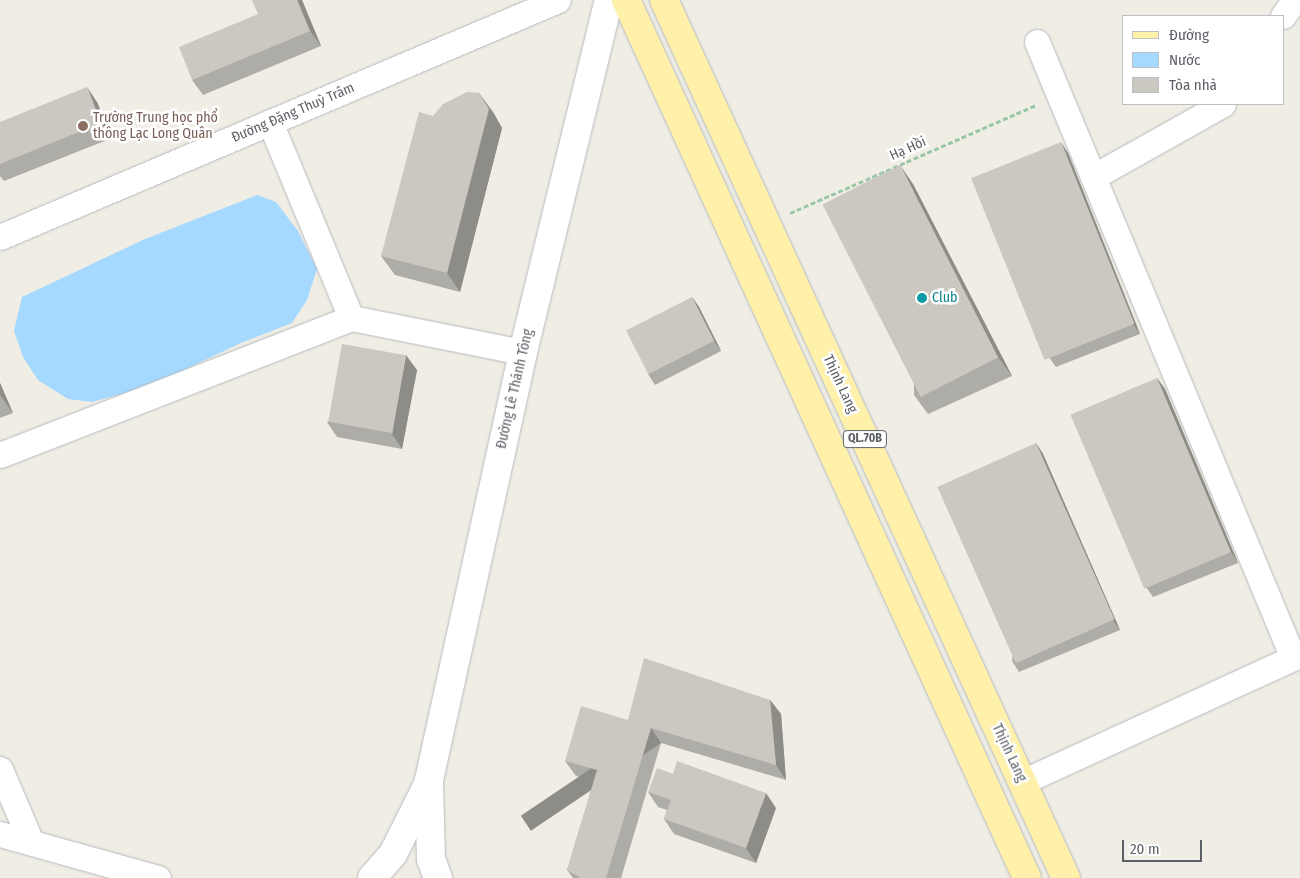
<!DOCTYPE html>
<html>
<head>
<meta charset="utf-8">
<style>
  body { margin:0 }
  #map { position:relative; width:1300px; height:878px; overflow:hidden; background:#efede4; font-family:"Fira Sans Condensed",sans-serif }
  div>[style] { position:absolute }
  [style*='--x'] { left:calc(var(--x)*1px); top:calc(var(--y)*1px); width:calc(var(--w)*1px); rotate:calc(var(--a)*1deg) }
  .water>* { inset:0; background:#a5d9ff }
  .path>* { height:3px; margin-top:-1.5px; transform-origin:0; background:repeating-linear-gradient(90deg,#97c7a4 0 5px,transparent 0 7.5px) }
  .roads { filter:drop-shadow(0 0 1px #b7babf) drop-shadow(0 0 1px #b7babf) }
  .minor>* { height:25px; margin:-12.5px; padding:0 12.5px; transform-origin:12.5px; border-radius:12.5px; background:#fff }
  .secondary>* { height:28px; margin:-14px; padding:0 14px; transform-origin:14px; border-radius:14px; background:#fff }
  .primary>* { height:28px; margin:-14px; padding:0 14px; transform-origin:14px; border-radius:14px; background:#fff0aa }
  .wall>* { inset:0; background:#aeaca6 }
  .shaded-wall>* { inset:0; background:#8d8c87; transform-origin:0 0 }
  .building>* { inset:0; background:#cac8c1; transform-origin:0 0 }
  .dots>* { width:14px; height:14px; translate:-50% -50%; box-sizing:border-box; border:2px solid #fff; border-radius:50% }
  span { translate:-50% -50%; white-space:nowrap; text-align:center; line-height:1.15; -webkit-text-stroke:5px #fff; paint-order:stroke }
  .shield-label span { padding:1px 4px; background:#fff; border:1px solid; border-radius:4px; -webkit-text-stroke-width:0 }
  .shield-label { font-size:12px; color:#5c6066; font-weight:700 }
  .street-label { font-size:14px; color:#5c6066 }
  .education-label { font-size:14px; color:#785e54 }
  .left { translate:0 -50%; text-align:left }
  .culture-label { font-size:14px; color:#0d838f }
  .legend { position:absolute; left:1122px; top:15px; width:162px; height:90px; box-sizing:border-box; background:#fff; border:1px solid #bebfc2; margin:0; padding:6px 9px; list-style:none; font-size:15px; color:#5c6066 }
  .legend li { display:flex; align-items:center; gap:10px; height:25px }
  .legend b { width:25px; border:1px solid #bebfc2 }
  .scale { position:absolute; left:1122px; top:840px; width:80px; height:22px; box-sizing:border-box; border:2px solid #5c6066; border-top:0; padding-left:6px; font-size:15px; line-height:18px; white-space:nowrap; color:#5c6066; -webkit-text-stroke:4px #fff; paint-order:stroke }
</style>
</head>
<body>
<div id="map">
  <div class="water">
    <i style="clip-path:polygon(257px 195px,276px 202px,298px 231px,317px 269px,307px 300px,292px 323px,241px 343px,150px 386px,92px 402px,68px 399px,38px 380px,23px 357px,14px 331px,22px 297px,145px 239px)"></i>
  </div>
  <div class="path">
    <i style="--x:790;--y:213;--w:269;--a:-23.7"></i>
  </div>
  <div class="roads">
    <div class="minor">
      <i style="--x:1283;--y:16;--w:19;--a:-55"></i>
      <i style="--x:1037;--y:42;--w:667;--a:67.43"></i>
      <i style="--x:270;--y:122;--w:212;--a:67.5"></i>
      <i style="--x:1093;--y:177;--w:149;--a:-29.3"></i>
      <i style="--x:0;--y:237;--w:606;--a:-23.01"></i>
      <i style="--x:0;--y:455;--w:377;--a:-21.3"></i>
      <i style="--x:351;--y:318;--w:175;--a:11.2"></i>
      <i style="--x:0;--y:769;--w:79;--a:67"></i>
      <i style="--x:1022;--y:782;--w:306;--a:-24.6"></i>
      <i style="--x:0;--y:834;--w:164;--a:15.6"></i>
    </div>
    <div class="secondary">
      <i style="--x:372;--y:878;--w:32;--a:-49"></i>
      <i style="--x:393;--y:854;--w:78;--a:-63.4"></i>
      <i style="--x:438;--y:878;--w:20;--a:-110"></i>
      <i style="--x:431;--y:859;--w:79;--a:-91.5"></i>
      <i style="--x:429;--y:780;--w:438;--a:-77.6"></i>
      <i style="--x:523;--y:352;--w:362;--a:-76.3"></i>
    </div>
    <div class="primary">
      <i style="--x:626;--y:0;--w:965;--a:65.45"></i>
      <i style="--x:664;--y:0;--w:966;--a:65.4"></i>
    </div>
  </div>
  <div class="wall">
    <i style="clip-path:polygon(302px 0,321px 46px,203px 95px,192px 80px,258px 14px)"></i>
    <i style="clip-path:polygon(97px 102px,112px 138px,4px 181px,0 176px,0 122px)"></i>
    <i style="clip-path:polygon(493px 112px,502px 128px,460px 292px,395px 275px,381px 256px,433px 116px)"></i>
    <i style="clip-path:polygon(1068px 153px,1140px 334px,1056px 367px,1048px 356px)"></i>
    <i style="clip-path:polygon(913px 184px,1012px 376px,928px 414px,914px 395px)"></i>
    <i style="clip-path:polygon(692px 297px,699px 307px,721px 351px,655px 385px,648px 374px)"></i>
    <i style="clip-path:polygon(417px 370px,402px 449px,337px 437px,327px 422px)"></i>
    <i style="clip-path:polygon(1157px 378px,1165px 389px,1238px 563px,1153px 597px,1146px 587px)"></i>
    <i style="clip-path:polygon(0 383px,13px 413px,0 418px)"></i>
    <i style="clip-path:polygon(1036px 443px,1043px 454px,1120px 630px,1019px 672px,1012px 661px)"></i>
    <i style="clip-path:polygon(770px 700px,781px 714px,786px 780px,661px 743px,621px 878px,573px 878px,567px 870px,594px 781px,576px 776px,565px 761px,628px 720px)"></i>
    <i style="clip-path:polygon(648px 792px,776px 808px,756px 863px,674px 834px,664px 819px,667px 810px,658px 807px)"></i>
  </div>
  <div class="shaded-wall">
    <i style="clip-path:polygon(297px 0,302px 0,321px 46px,310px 31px)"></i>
    <i style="clip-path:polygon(87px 87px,97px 102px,112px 138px,101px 123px)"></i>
    <i style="clip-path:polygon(479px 93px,493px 112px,502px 128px,460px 292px,447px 273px)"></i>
    <i style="clip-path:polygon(1061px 142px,1068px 153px,1140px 334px,1133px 324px)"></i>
    <i style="clip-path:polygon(900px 165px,913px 184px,1012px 376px,998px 357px)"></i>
    <i style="clip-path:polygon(692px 297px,699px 307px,721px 351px,714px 341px)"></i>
    <i style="clip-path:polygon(406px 355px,417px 370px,402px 449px,392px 434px)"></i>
    <i style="clip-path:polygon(1157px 378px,1165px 389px,1238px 563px,1231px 552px)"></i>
    <i style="clip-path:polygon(0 383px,13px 413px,0 395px)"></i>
    <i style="clip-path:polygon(1036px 443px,1043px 454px,1120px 630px,1113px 620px)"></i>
    <i style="clip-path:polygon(770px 700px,781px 714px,786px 780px,776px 765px)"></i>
    <i style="left:651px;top:728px;width:18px;height:157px;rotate:56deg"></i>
    <i style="clip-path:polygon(766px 793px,776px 808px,756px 863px,746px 848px)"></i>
  </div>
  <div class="building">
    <i style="clip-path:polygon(252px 0,297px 0,310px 31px,192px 80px,179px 47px,258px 14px)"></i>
    <i style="clip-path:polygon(87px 87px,101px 123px,0 164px,0 122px)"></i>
    <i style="clip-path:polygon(467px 92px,479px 93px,489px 109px,447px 273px,381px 256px,419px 112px,433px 116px,443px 104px)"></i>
    <i style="left:1061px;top:142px;width:196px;height:97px;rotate:68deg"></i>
    <i style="left:900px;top:165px;width:216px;height:87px;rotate:63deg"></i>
    <i style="left:692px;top:297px;width:49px;height:74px;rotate:63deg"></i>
    <i style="left:342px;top:344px;width:65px;height:79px;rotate:10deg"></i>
    <i style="left:1157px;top:378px;width:189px;height:94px;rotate:67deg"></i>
    <i style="left:1036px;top:443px;width:193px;height:108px;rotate:66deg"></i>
    <i style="clip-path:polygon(644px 658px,770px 700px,776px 765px,651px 728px,606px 878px,581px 878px,567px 870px,597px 770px,565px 761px,581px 706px,628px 720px)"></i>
    <i style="clip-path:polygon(677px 761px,766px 793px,746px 848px,664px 819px,671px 800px,648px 792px,657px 768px,673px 774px)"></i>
  </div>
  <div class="dots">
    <i style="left:83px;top:126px;background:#8d6e63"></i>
    <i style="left:922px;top:298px;background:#0f9aa8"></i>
  </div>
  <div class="shield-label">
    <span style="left:865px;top:439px">QL.70B</span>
  </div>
  <div class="street-label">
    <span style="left:293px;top:113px;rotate:-23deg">Đường Đặng Thuỳ Trâm</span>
    <span style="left:908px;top:149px;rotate:-24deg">Hạ Hồi</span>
    <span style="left:840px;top:384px;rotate:65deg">Thịnh Lang</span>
    <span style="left:515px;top:389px;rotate:-77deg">Đường Lê Thánh Tông</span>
    <span style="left:1009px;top:753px;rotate:65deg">Thịnh Lang</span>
  </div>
  <div class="education-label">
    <span class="left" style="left:93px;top:126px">Trường Trung học phổ<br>thông Lạc Long Quân</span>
  </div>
  <div class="culture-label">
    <span class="left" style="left:932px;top:298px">Club</span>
  </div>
  <ul class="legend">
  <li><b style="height:6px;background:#fff0aa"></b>Đường</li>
  <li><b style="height:14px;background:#a5d9ff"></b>Nước</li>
  <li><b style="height:14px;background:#cac8c1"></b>Tòa nhà</li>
  </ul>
  <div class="scale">20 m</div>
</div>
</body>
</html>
